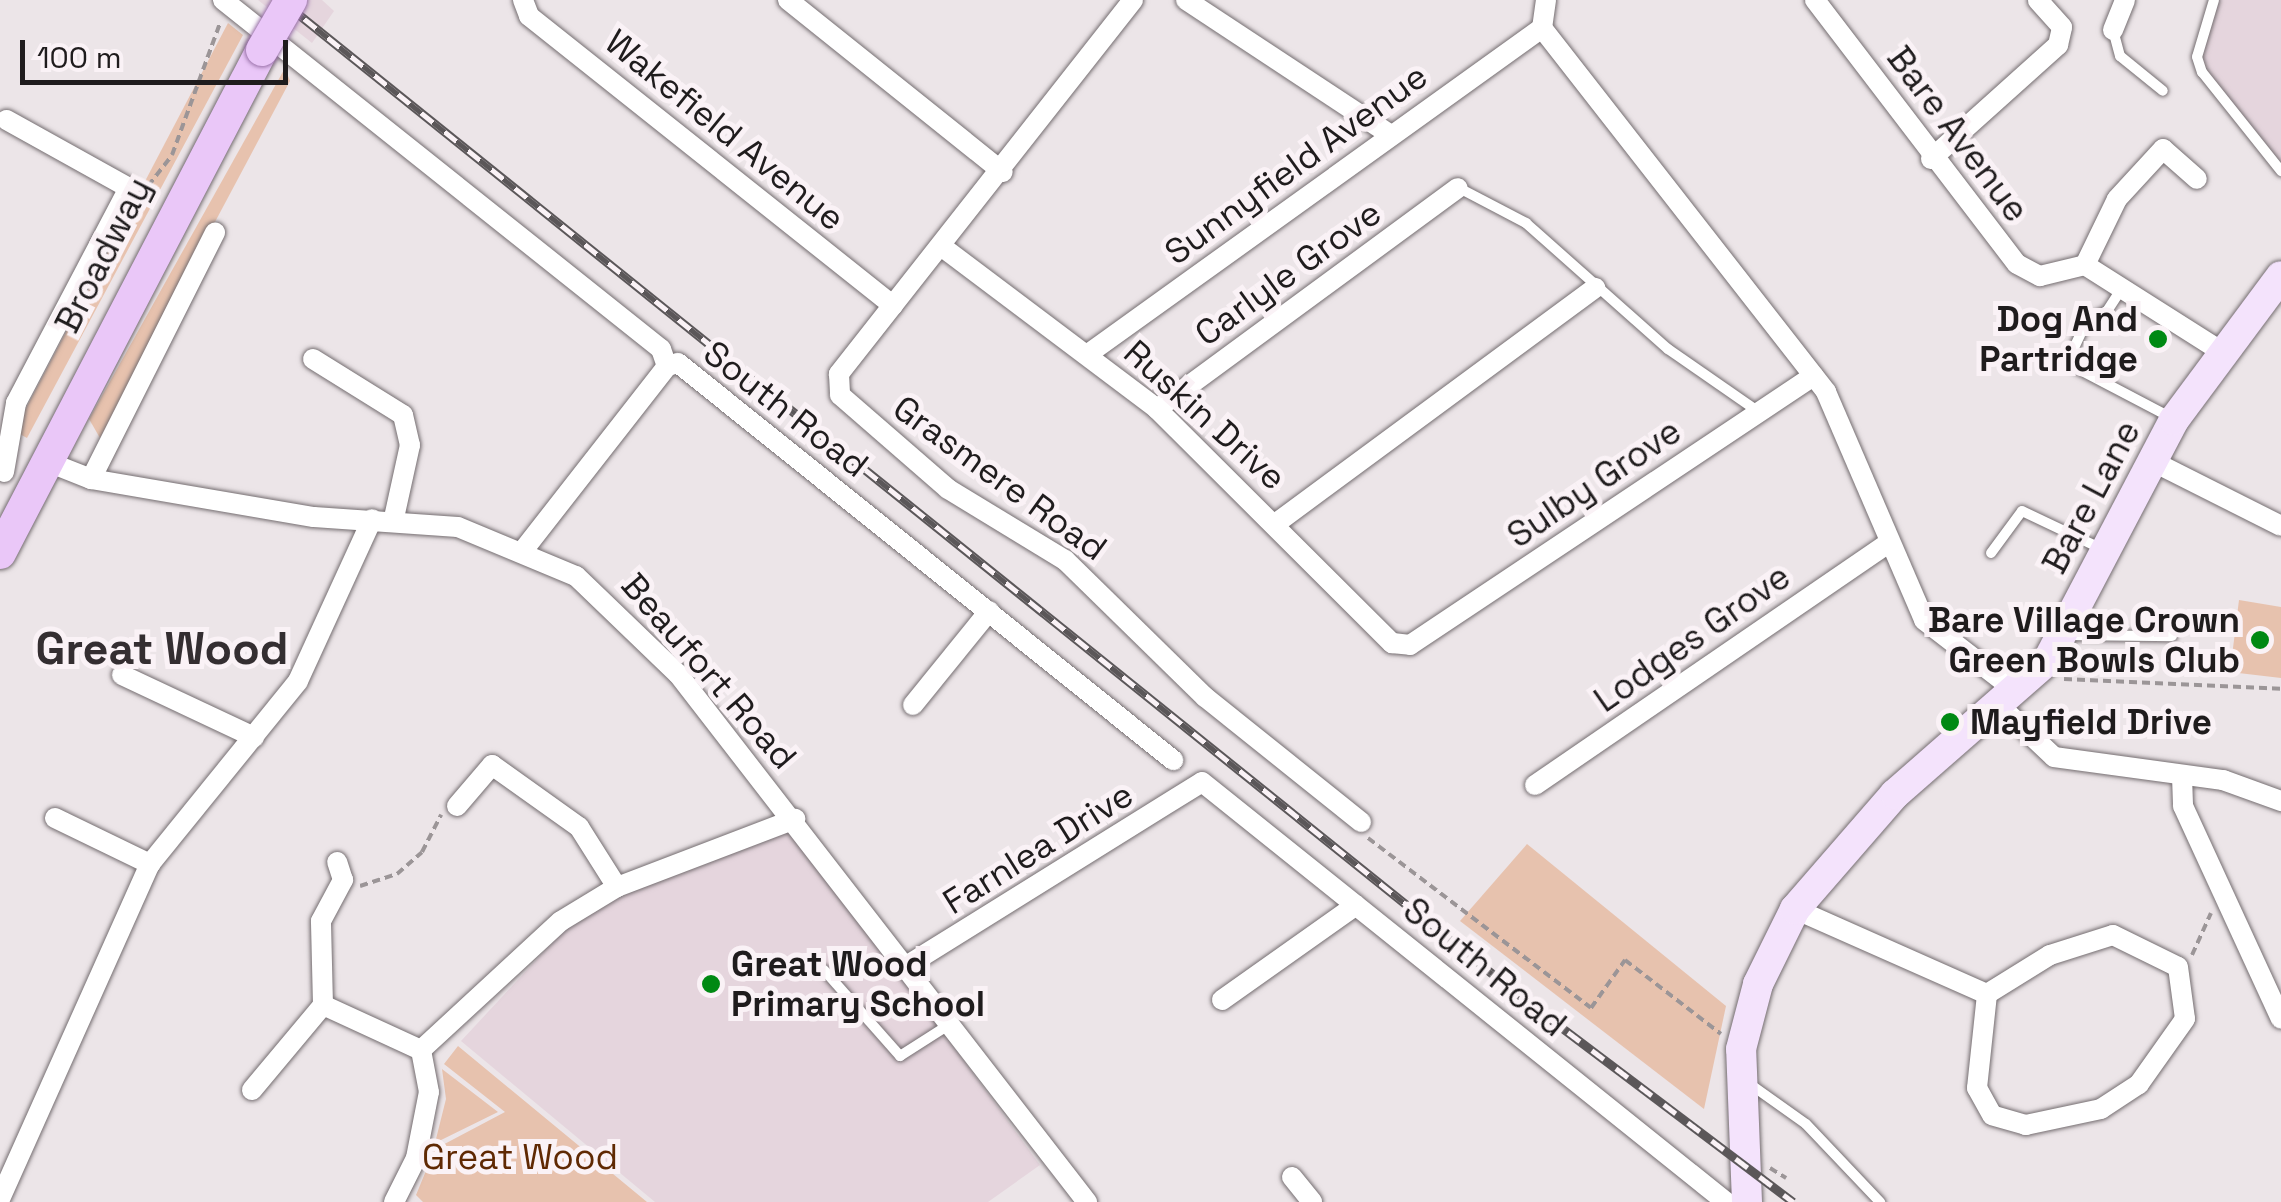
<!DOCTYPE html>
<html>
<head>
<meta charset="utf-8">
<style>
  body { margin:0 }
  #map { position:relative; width:2281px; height:1202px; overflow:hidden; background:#ece5e8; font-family:"Space Grotesk",sans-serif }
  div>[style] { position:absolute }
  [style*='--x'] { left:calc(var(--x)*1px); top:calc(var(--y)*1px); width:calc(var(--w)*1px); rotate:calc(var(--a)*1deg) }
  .built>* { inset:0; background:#e5d5dd }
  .green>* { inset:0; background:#e7c2ae }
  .path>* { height:4px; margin-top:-2px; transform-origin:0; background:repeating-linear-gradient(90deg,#9b9597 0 8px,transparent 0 13px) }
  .roads { filter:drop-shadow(0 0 2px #746d70) drop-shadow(0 0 2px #746d70) }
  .service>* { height:10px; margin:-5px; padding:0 5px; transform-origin:5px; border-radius:5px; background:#fff }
  .minor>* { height:20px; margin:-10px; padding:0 10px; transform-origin:10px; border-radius:10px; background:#fff }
  .secondary>* { height:30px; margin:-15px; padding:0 15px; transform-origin:15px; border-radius:15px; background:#f4e3fc }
  .primary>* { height:32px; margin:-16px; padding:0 16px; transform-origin:16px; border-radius:16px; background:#eac7f8 }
  .rail>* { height:9px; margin-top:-4.5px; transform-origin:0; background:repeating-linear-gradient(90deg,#faf2f6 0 15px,#5b5759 0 30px); box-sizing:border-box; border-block:2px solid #5b5759 }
  .bridges { filter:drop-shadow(0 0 2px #9a72a9) drop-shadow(0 0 2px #9a72a9) }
  .primary-bridge>* { height:32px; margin:-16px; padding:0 16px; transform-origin:16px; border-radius:16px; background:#eac7f8 }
  .dots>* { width:28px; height:28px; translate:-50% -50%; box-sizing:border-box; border:5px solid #faf2f6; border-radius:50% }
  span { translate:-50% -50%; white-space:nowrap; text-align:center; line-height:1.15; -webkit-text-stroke:10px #faf2f6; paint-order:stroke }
  .street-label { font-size:35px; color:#1f1c1d }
  .poi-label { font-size:35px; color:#1f1c1d; font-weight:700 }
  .right { translate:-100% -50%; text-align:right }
  .left { translate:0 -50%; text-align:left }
  .park-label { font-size:35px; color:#5f2903 }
  .district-label { font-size:45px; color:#342e31; font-weight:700 }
  .scale { position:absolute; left:20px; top:40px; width:268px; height:45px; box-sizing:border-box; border:5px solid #1f1c1d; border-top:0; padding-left:12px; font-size:30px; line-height:35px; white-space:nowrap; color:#1f1c1d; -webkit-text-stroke:8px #faf2f6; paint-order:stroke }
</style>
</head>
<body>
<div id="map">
  <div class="built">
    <i style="clip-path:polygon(258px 0,322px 0,334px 11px,312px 43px)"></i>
    <i style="clip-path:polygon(2214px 0,2281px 0,2281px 171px,2202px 72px,2202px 29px)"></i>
    <i style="clip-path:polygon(788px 820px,1040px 1165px,988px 1202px,655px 1202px,461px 1041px,567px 927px,665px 871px)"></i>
  </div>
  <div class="green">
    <i style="clip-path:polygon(228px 23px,243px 35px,27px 438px,14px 431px)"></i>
    <i style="clip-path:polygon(285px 68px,290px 81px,100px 438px,89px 419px)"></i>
    <i style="clip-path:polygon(2239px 600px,2281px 607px,2281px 678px,2230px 672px)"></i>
    <i style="clip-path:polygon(1527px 844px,1726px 1006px,1704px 1109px,1460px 921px)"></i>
    <i style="clip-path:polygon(458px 1046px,647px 1202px,423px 1202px,416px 1195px,435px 1149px,505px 1112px,444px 1064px)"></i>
    <i style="clip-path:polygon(442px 1069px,498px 1112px,435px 1143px,446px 1099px)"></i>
  </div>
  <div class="path">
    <i style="--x:148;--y:186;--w:39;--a:-52"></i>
    <i style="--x:172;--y:155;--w:140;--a:-70"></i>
    <i style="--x:2064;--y:679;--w:217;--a:2.6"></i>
    <i style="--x:1368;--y:838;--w:280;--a:37.3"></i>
    <i style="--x:1591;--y:1008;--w:59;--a:-54.7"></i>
    <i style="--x:1625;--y:960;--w:121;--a:37.6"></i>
    <i style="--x:360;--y:886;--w:39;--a:-18"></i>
    <i style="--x:397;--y:874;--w:33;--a:-41"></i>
    <i style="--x:422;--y:852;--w:42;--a:-62.8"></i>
    <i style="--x:2192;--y:955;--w:46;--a:-65.7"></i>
    <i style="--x:1770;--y:1168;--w:19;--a:32"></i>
  </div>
  <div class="roads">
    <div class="service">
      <i style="--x:2214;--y:0;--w:59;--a:106.6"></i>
      <i style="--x:2197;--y:57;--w:16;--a:72"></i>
      <i style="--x:2202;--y:72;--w:127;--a:51.4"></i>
      <i style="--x:2113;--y:30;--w:27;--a:75"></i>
      <i style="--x:2120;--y:56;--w:55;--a:39.1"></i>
      <i style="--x:1459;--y:188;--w:76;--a:27.6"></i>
      <i style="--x:1526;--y:223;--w:190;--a:41.6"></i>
      <i style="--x:1668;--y:349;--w:111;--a:34.7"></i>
      <i style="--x:2124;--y:285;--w:31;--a:123"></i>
      <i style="--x:2107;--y:311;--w:22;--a:156"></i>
      <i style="--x:2087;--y:320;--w:47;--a:114.9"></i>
      <i style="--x:2067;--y:363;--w:116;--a:27.7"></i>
      <i style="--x:1991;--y:553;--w:52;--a:-53.6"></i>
      <i style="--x:2022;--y:511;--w:91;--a:25.4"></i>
      <i style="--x:2068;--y:635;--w:104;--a:0.6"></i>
      <i style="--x:824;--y:970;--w:115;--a:48.5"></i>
      <i style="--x:900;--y:1056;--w:59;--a:-32.6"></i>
      <i style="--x:1747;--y:1082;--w:72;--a:35.4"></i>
      <i style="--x:1806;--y:1124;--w:108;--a:46.5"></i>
    </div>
    <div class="minor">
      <i style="--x:223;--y:0;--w:560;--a:38.55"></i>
      <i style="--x:661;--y:349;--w:18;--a:71"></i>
      <i style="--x:667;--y:366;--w:11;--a:-15"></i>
      <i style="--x:678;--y:363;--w:635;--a:38.73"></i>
      <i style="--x:523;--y:0;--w:17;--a:69"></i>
      <i style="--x:529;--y:16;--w:465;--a:38.5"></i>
      <i style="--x:788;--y:0;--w:275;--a:38.7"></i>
      <i style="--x:1133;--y:0;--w:476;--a:128.2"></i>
      <i style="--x:839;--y:374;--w:21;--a:87"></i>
      <i style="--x:840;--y:395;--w:143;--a:41"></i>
      <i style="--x:948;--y:489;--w:137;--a:31.3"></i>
      <i style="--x:1065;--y:560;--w:196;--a:44.4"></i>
      <i style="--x:1205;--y:697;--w:200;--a:38.7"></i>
      <i style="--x:1186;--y:0;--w:245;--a:33.4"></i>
      <i style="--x:1546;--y:0;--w:28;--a:98"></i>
      <i style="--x:1542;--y:28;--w:462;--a:52"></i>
      <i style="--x:1826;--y:392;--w:248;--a:66.7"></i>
      <i style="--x:1924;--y:620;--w:116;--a:37.7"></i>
      <i style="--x:1815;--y:0;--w:332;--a:52.6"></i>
      <i style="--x:2017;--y:264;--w:26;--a:28"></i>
      <i style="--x:2040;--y:276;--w:46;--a:-13.7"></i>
      <i style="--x:2085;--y:265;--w:162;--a:32.4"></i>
      <i style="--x:2113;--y:30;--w:32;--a:-68"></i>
      <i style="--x:1931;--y:159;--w:171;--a:-41.9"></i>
      <i style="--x:2058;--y:45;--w:18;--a:-77"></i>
      <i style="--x:2062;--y:27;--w:36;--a:-132"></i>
      <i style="--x:941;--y:246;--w:271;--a:37"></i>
      <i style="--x:1157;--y:409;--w:332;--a:44.9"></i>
      <i style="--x:1392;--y:643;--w:18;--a:6"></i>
      <i style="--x:1410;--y:645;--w:485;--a:-33.7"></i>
      <i style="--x:2085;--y:265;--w:73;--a:-64.1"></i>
      <i style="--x:2117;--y:199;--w:68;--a:-47.4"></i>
      <i style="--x:2163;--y:149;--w:45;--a:41.4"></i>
      <i style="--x:1088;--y:354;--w:559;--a:-35.68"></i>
      <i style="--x:313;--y:359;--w:106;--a:31.9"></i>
      <i style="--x:403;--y:415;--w:31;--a:77"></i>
      <i style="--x:410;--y:445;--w:75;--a:102.4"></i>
      <i style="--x:1157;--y:409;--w:373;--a:-36.3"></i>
      <i style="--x:43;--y:460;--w:52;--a:21.6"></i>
      <i style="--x:91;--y:479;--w:226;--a:9.7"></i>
      <i style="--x:314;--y:517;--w:144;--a:4"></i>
      <i style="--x:458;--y:527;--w:128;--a:22.6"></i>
      <i style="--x:576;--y:576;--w:141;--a:43.9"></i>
      <i style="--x:678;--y:674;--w:668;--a:52.24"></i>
      <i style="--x:2152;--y:461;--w:144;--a:26.7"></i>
      <i style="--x:4;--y:472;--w:70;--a:-80.1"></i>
      <i style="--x:16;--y:403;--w:243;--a:-62.3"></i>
      <i style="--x:129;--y:188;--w:140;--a:-150.9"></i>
      <i style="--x:91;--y:479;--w:276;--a:-63.3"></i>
      <i style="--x:1275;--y:524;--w:398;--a:-36.4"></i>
      <i style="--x:525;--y:548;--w:231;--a:-52"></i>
      <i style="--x:122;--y:675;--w:146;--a:25.2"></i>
      <i style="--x:913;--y:705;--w:121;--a:-51"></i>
      <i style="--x:2000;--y:706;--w:74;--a:43.4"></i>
      <i style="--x:2054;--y:757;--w:171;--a:7.8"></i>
      <i style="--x:2223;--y:780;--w:62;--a:19.9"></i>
      <i style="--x:2182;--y:776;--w:30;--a:88"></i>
      <i style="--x:2183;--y:806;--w:234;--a:65.3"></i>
      <i style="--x:1535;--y:785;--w:425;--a:-34.4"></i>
      <i style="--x:457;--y:806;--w:54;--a:-49.5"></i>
      <i style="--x:492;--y:765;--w:107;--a:35.5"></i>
      <i style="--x:579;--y:827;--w:71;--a:57.7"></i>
      <i style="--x:55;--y:818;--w:106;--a:25.8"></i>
      <i style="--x:1795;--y:909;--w:210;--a:23.9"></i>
      <i style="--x:1987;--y:994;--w:74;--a:-31.8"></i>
      <i style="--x:2050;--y:955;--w:66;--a:-17.6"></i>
      <i style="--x:2113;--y:935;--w:72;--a:26.2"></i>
      <i style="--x:2178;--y:967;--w:52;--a:82.3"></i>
      <i style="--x:2185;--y:1019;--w:80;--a:125.3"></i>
      <i style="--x:2139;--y:1084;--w:45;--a:146.7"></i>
      <i style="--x:2101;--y:1109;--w:77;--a:168"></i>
      <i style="--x:2026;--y:1125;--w:35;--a:-164"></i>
      <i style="--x:1992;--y:1115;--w:31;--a:-119"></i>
      <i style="--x:1977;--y:1088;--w:95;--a:-83.9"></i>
      <i style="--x:908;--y:965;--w:346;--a:-31.9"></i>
      <i style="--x:1202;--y:782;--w:672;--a:38.71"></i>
      <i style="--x:1222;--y:1000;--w:164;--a:-35.3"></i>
      <i style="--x:323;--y:1005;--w:108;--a:24.7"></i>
      <i style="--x:421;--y:1050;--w:190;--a:-42.7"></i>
      <i style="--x:561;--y:921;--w:66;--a:-31.3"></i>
      <i style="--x:617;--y:887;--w:191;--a:-20.9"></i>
      <i style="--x:252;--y:1090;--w:111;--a:-50.1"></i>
      <i style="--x:323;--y:1005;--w:84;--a:-91.4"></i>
      <i style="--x:321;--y:921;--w:47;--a:-61.8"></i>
      <i style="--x:343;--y:880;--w:19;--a:-108"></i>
      <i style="--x:1292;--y:1177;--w:32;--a:51"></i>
      <i style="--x:0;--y:1199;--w:367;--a:-65.9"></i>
      <i style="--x:150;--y:864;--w:235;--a:-51"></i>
      <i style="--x:298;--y:681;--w:178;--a:-65.4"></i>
      <i style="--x:394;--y:1202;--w:49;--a:-63.4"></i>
      <i style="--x:416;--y:1158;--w:67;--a:-78.9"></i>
      <i style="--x:429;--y:1092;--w:43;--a:-100.8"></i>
    </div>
    <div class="secondary">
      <i style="--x:1747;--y:1202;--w:153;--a:-92.2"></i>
      <i style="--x:1741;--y:1049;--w:67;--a:-75.3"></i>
      <i style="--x:1758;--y:984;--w:84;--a:-63.7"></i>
      <i style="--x:1795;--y:909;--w:152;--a:-49"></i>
      <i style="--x:1895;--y:794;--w:203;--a:-41.2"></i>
      <i style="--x:2048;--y:660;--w:271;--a:-62.3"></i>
      <i style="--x:2174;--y:420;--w:179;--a:-53.4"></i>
    </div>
    <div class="primary">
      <i style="--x:0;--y:553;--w:567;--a:-62.49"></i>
    </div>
  </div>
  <div class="rail">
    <i style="--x:281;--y:0;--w:1590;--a:38.79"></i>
    <i style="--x:1520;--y:996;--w:342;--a:37"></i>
  </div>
  <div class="bridges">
    <div class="primary-bridge">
      <i style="--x:262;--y:50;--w:58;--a:-59.9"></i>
    </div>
  </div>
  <div class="dots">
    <i style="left:2158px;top:339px;background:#008913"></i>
    <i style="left:2260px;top:640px;background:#008913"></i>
    <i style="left:1950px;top:722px;background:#008913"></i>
    <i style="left:711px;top:984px;background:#008913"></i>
  </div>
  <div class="street-label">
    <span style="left:725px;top:130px;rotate:39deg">Wakefield Avenue</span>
    <span style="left:1958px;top:134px;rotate:53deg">Bare Avenue</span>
    <span style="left:1296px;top:164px;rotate:-36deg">Sunnyfield Avenue</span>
    <span style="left:103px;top:255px;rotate:-63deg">Broadway</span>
    <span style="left:1288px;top:273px;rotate:-36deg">Carlyle Grove</span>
    <span style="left:786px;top:409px;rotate:38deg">South Road</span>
    <span style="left:1205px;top:415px;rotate:42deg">Ruskin Drive</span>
    <span style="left:1000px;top:478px;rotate:36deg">Grasmere Road</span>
    <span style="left:1594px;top:483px;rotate:-34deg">Sulby Grove</span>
    <span style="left:2091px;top:497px;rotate:-62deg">Bare Lane</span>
    <span style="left:1692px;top:638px;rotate:-35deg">Lodges Grove</span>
    <span style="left:709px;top:671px;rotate:49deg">Beaufort Road</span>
    <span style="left:1038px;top:848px;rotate:-32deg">Farnlea Drive</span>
    <span style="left:1485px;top:967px;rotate:39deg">South Road</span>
  </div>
  <div class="poi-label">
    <span class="right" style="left:2138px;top:339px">Dog And<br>Partridge</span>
    <span class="right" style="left:2240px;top:640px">Bare Village Crown<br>Green Bowls Club</span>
    <span class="left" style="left:1970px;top:722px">Mayfield Drive</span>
    <span class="left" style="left:731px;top:984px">Great Wood<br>Primary School</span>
  </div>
  <div class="park-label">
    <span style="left:520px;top:1157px">Great Wood</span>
  </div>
  <div class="district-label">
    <span style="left:162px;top:649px">Great Wood</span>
  </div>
  <div class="scale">100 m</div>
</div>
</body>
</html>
